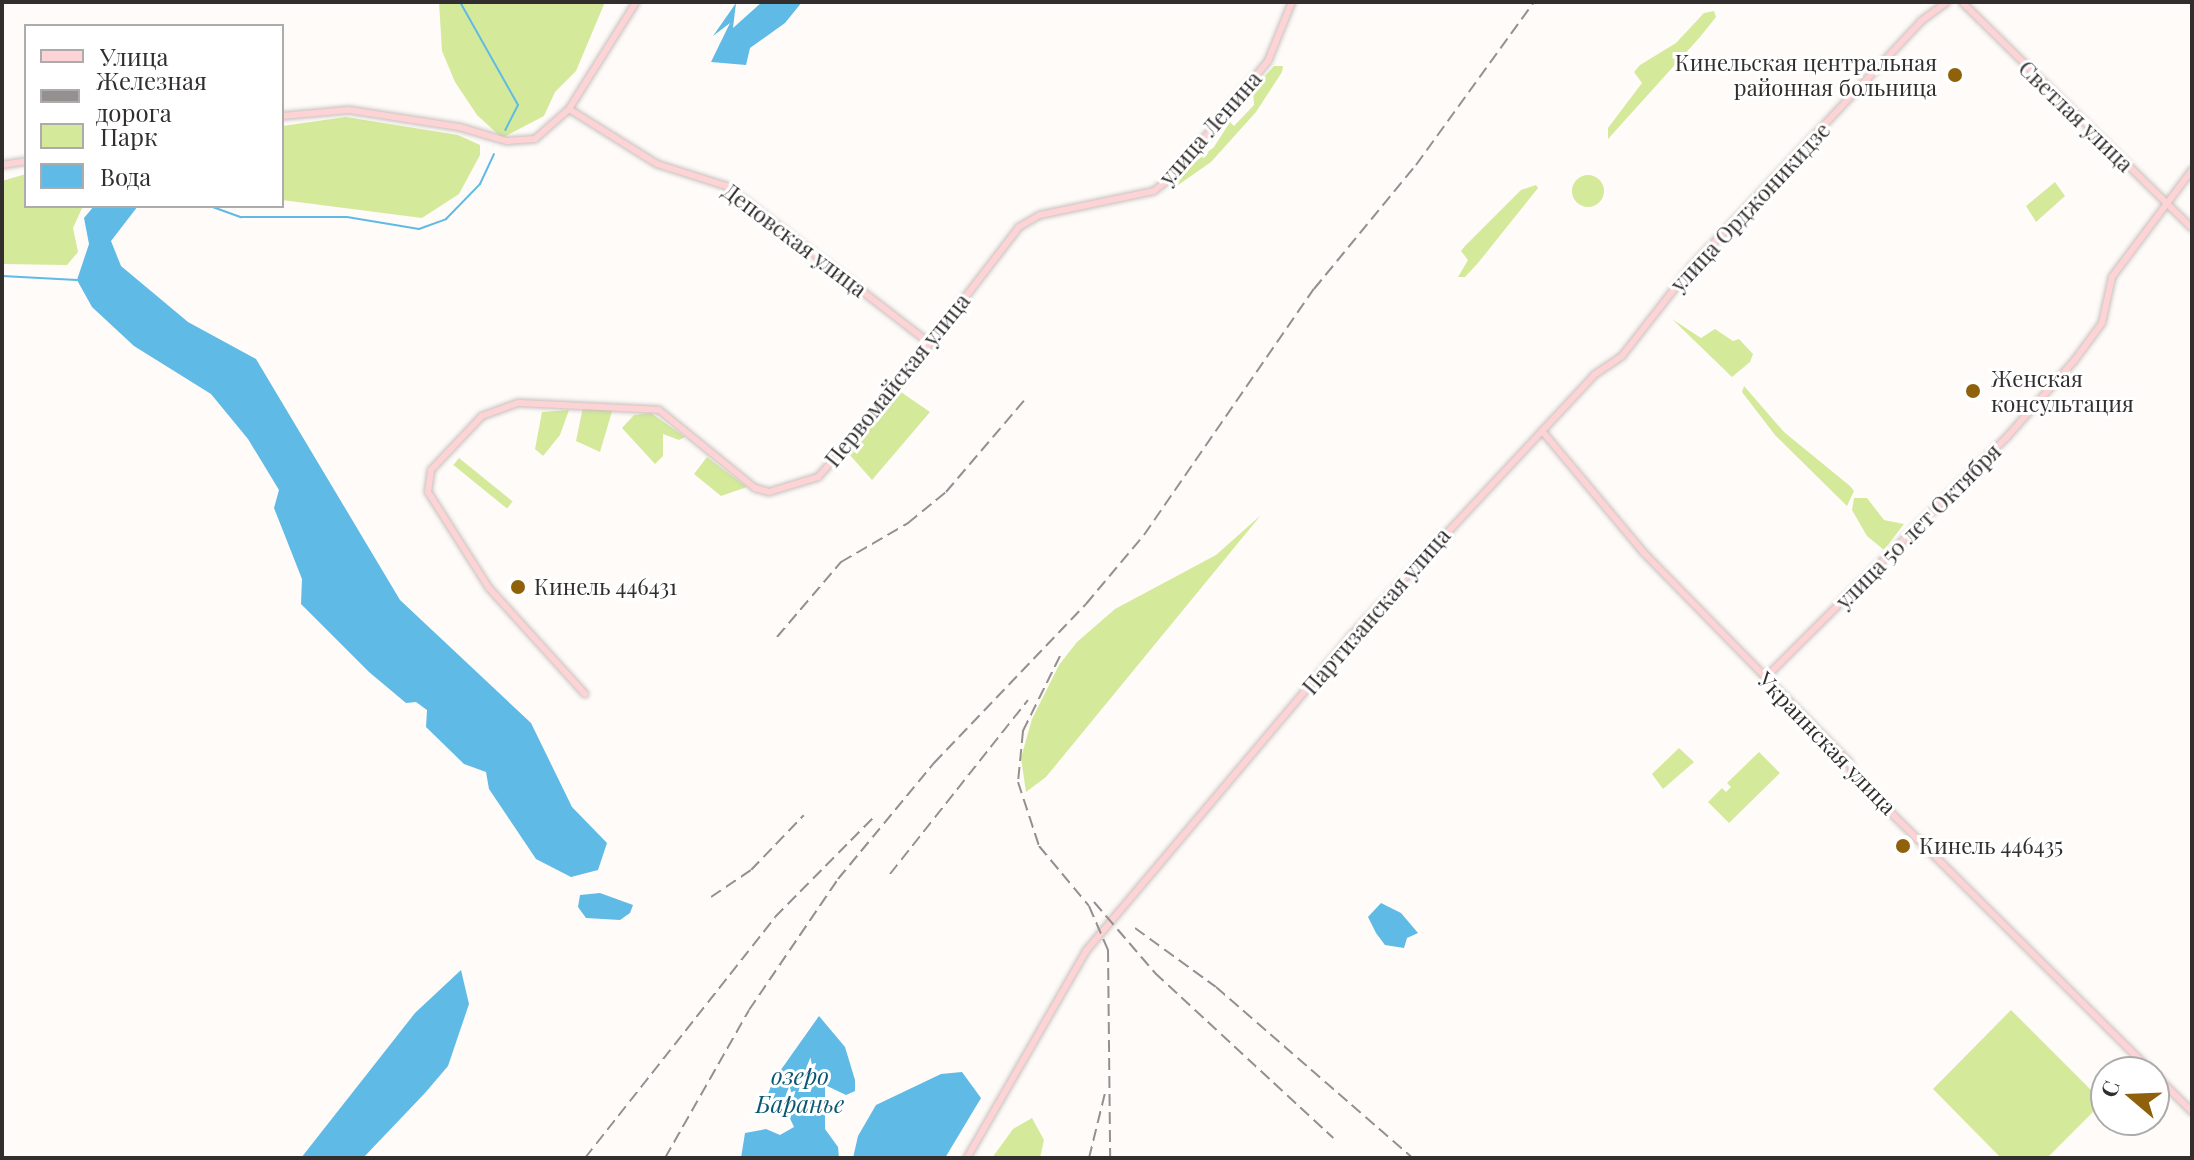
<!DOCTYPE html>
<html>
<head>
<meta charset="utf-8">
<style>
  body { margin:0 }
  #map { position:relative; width:2194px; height:1160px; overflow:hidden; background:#fefbf9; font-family:"Playfair Display",serif }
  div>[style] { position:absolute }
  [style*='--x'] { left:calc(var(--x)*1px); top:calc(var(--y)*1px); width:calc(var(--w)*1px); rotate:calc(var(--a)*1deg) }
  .green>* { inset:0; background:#d4ea9a; transform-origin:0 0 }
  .round { border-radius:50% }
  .water>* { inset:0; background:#5fbae5 }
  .stream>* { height:2px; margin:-1px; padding:0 1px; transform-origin:1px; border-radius:1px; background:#5fbae5 }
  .roads { filter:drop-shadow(0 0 2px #c8c0bc) drop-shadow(0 0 2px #c8c0bc) }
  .secondary>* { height:6px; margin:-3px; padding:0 3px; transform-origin:3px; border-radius:3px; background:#fdd3d6 }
  .rail>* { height:2px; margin-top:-1px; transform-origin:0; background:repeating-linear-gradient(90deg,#93908f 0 12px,transparent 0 18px) }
  .dots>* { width:22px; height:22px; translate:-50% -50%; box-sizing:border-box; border:4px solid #fff; border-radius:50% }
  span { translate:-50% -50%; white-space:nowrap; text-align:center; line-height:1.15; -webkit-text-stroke:6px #fff; paint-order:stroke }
  .poi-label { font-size:22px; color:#312e2d }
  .right { translate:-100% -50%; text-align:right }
  .left { translate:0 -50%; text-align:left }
  .street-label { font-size:22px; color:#312e2d }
  .water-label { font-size:24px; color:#0b5773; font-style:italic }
  .frame { position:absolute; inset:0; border:4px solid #312e2d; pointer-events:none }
  .legend { position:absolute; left:24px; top:24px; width:260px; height:184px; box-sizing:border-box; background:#fff; border:2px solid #adabab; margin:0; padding:10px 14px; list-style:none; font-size:24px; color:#312e2d }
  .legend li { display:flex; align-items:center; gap:16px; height:40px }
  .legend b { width:40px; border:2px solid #adabab }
  .north { position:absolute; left:2090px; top:1056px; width:80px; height:80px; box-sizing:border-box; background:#fff; border:2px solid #adabab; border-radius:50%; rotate:289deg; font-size:22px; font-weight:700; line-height:32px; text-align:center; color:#312e2d }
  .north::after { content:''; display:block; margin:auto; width:28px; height:36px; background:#8f610a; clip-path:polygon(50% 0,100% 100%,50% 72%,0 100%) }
</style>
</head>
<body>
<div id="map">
  <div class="green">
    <i style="clip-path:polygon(439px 2px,605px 2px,576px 71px,555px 92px,544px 116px,502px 138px,477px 115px,455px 82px,442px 51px)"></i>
    <i style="clip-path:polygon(1714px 11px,1716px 17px,1700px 37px,1608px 139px,1608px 128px,1642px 83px,1634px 72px,1640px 65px,1676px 43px,1704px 13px)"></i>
    <i style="clip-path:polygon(1274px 66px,1283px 66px,1282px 72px,1256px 112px,1211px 162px,1171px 190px,1174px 179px,1214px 147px,1230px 122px,1234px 126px,1254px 105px,1253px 89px)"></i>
    <i style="clip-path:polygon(346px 117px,458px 135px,480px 145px,480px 155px,459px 194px,422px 218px,282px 200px,282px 126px)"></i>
    <i style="clip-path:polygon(26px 174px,26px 206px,83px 206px,73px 228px,78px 252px,67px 265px,2px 264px,2px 181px)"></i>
    <i class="round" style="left:1572px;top:175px;width:32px;height:32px"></i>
    <i style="clip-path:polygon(2055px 182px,2065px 196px,2036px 222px,2026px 206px)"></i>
    <i style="clip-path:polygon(1536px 185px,1538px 188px,1478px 263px,1465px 277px,1458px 277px,1468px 260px,1461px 251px,1465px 246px,1521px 190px)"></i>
    <i style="clip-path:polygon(1672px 319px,1701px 338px,1715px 329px,1733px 341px,1739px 339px,1753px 354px,1750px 362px,1732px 377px)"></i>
    <i style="clip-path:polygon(1744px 386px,1784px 432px,1850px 486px,1854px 491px,1847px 506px,1775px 435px,1742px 392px)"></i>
    <i style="clip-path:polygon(898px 390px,930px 412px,872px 480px,849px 454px)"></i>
    <i style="clip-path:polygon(583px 407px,613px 408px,600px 452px,576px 441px)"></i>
    <i style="clip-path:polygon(569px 410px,560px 435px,543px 456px,535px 449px,542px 412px)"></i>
    <i style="clip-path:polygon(651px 413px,685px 437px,679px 440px,663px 434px,663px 456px,655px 464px,622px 428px,634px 415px)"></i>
    <i style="clip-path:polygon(707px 457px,728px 473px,747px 487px,721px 496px,694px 474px)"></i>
    <i style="left:459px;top:458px;width:69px;height:9px;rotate:39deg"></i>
    <i style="clip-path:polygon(1854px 498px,1867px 498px,1884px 520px,1904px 524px,1884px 550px,1867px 536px,1852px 510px)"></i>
    <i style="clip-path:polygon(1261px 515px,1046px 777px,1026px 792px,1021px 758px,1032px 719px,1059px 665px,1077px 642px,1115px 609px,1216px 555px)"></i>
    <i style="clip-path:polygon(1679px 748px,1694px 762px,1663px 789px,1652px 774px)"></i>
    <i style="clip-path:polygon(1759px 752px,1780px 773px,1729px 823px,1708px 802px,1722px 788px,1726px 792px,1731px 787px,1727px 783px)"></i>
    <i style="clip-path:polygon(2011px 1010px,2103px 1102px,2047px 1158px,2001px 1158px,1933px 1089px)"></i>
    <i style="clip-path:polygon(1032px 1118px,1044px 1140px,1040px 1158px,992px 1158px,1013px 1129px)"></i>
  </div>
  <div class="water">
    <i style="clip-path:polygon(762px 2px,802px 2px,785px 23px,750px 48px,746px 65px,711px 62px,730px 23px,713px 36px,736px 3px,733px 28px)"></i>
    <i style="clip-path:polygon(94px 206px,138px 206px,111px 241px,121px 266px,188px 322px,256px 359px,400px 600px,531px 723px,572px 807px,607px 843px,598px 870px,571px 877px,536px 859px,489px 789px,486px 772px,464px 764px,426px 727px,427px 710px,416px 702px,406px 703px,369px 672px,301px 604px,302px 579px,274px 508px,279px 490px,248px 439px,211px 394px,134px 346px,92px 307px,77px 280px,89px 244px,84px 218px)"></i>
    <i style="clip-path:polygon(600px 893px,633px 905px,630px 913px,620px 920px,586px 918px,578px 907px,580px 895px)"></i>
    <i style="clip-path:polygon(1381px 903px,1401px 913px,1418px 933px,1407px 938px,1404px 948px,1385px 945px,1376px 933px,1368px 917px)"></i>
    <i style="clip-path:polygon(461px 970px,469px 1004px,448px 1066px,425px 1093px,363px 1158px,301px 1158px,415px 1013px)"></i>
    <i style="clip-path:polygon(819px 1016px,845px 1047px,855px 1080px,855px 1091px,846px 1095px,825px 1085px,825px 1129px,838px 1147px,839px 1158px,741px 1158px,745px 1133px,766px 1129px,780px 1135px,794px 1127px,787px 1112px,766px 1099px,773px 1081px)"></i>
    <i style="clip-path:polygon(962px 1072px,981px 1098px,945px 1158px,853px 1158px,858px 1136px,876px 1105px,941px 1074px)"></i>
  </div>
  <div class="stream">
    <i style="--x:460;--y:2;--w:118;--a:60.6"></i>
    <i style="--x:518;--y:105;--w:28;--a:117"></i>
    <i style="--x:210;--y:206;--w:33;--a:20"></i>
    <i style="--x:241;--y:217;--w:106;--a:0"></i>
    <i style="--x:347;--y:217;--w:73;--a:9.5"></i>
    <i style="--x:419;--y:229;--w:29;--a:-20"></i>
    <i style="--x:446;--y:219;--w:49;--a:-45.8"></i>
    <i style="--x:480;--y:184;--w:33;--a:-65"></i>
    <i style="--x:2;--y:276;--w:75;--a:3.1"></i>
  </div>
  <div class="roads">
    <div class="secondary">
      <i style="--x:1962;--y:2;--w:322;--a:44.5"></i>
      <i style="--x:569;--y:109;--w:104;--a:32"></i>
      <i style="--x:657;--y:164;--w:72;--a:17.7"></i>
      <i style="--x:726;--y:186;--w:257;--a:37.7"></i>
      <i style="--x:282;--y:116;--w:67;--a:-5.1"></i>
      <i style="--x:349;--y:110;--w:111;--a:8.8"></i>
      <i style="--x:459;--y:127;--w:50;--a:16.3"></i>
      <i style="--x:507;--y:141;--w:28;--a:-4"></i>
      <i style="--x:535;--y:139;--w:45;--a:-41.4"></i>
      <i style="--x:569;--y:109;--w:126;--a:-57.9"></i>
      <i style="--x:2;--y:165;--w:24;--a:-9"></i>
      <i style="--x:1542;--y:431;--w:159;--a:50.1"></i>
      <i style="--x:1644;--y:553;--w:293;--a:45.6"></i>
      <i style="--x:1849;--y:762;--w:14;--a:73"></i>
      <i style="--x:1853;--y:775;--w:478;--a:44.8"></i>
      <i style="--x:1765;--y:678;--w:340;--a:-44.9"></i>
      <i style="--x:2006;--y:438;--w:103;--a:-48.6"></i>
      <i style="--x:2074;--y:361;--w:47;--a:-53.6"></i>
      <i style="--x:2102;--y:323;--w:47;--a:-77.7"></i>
      <i style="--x:2112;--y:277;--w:134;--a:-53.2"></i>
      <i style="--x:585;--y:694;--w:143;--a:-132.2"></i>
      <i style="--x:489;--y:588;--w:114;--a:-122.4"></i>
      <i style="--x:428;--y:492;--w:22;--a:-82"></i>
      <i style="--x:431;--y:470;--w:74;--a:-46.6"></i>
      <i style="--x:482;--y:416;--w:38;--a:-20"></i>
      <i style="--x:518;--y:403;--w:141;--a:2.8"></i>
      <i style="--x:659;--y:410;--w:124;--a:39.1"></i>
      <i style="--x:755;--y:488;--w:15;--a:16"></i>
      <i style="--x:769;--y:492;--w:51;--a:-17"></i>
      <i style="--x:818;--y:477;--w:94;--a:-48"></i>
      <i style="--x:881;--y:407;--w:227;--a:-52.5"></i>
      <i style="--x:1019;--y:227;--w:24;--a:-30"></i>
      <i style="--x:1040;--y:215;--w:116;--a:-11.9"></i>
      <i style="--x:1154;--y:191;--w:26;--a:-39"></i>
      <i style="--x:1174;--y:175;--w:148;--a:-50.5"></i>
      <i style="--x:1268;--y:61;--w:64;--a:-67.9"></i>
      <i style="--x:967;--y:1158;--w:239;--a:-60.1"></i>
      <i style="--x:1086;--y:951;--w:410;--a:-49.9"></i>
      <i style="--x:1350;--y:637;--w:358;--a:-47"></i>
      <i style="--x:1594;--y:375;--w:34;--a:-34"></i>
      <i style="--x:1622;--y:356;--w:114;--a:-52.1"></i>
      <i style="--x:1692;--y:266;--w:335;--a:-46.9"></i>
      <i style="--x:1921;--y:21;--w:32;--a:-36"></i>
    </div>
  </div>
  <div class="rail">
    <i style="--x:777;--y:637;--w:99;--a:-49.5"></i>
    <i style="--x:841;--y:562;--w:78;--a:-30.2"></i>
    <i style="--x:908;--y:523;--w:49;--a:-39.2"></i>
    <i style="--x:946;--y:492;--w:125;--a:-49.5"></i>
    <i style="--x:1060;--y:656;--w:84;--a:116.3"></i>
    <i style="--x:1023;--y:731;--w:51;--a:95.6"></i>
    <i style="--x:1018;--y:782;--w:67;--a:71.8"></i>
    <i style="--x:1039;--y:846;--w:78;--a:50.2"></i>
    <i style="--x:1089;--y:906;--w:48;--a:66.6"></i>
    <i style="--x:1108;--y:950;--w:208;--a:89.4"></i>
    <i style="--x:890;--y:874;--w:222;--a:-51.6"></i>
    <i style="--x:711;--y:897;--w:48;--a:-34"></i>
    <i style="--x:751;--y:870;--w:76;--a:-46.1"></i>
    <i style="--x:1094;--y:902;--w:94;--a:49.3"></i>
    <i style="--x:1155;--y:973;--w:243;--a:42.8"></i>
    <i style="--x:1135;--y:928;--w:100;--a:36.1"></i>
    <i style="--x:1216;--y:987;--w:261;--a:41"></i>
    <i style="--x:585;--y:1158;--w:307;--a:-51.7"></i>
    <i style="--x:775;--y:917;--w:141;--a:-45.3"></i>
    <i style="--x:665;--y:1158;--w:170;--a:-60.4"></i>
    <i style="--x:749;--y:1010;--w:158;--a:-55.8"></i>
    <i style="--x:838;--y:879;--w:151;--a:-50.4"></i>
    <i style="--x:934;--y:763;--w:220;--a:-46.3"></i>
    <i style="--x:1086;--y:604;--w:90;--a:-50"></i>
    <i style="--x:1144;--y:535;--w:299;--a:-55.4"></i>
    <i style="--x:1314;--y:289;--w:161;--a:-50.6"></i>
    <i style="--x:1416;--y:165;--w:201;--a:-54.1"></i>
    <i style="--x:1089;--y:1158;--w:67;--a:-76.2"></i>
  </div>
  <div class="dots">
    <i style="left:1955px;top:75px;background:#8f610a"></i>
    <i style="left:1973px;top:391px;background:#8f610a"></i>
    <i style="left:518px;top:587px;background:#8f610a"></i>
    <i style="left:1903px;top:846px;background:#8f610a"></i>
  </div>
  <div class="poi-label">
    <span class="right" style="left:1937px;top:75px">Кинельская центральная<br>районная больница</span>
    <span class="left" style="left:1991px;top:391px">Женская<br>консультация</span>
    <span class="left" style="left:534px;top:587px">Кинель 446431</span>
    <span class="left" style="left:1919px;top:846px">Кинель 446435</span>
  </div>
  <div class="street-label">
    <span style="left:2076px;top:116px;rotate:44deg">Светлая улица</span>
    <span style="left:1210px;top:128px;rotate:-49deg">улица Ленина</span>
    <span style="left:1750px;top:207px;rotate:-47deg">улица Орджоникидзе</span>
    <span style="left:795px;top:240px;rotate:37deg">Деповская улица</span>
    <span style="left:897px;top:380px;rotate:-51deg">Первомайская улица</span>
    <span style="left:1918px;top:526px;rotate:-45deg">улица 50 лет Октября</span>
    <span style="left:1376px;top:611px;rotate:-49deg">Партизанская улица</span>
    <span style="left:1827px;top:743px;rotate:46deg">Украинская улица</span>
  </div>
  <div class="water-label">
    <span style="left:800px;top:1090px">озеро<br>Баранье</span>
  </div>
  <div class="frame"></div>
  <ul class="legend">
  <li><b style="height:10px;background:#fdd3d6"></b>Улица</li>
  <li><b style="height:10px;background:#93908f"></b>Железная дорога</li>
  <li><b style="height:22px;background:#d4ea9a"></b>Парк</li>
  <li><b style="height:22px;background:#5fbae5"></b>Вода</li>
  </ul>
  <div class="north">С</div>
</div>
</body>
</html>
